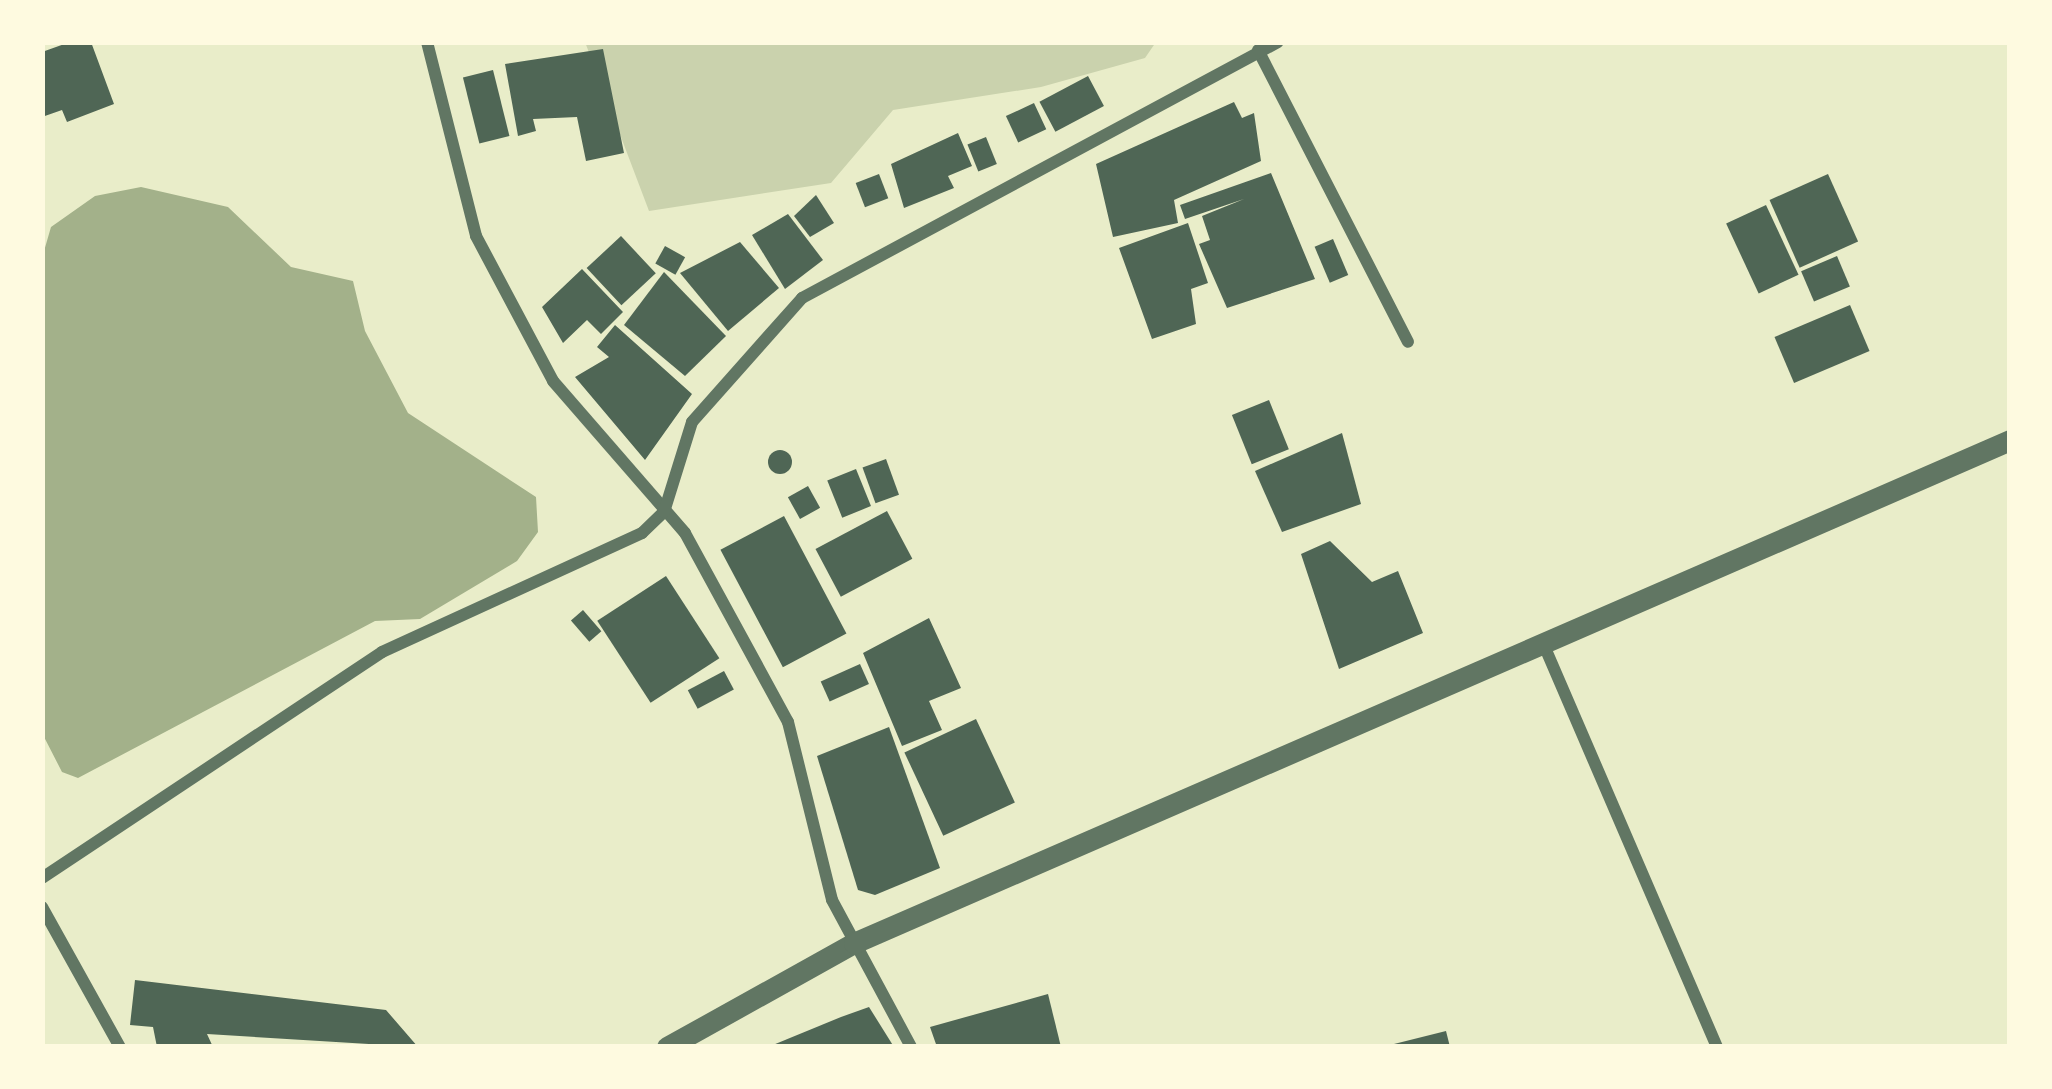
<!DOCTYPE html>
<html>
<head>
<meta charset="utf-8">
<style>
  body { margin:0 }
  #map { position:relative; width:2052px; height:1089px; overflow:hidden; background:#e9edc9; font-family:"Titillium Web",sans-serif }
  div>[style] { position:absolute }
  [style*='--x'] { left:calc(var(--x)*1px); top:calc(var(--y)*1px); width:calc(var(--w)*1px); rotate:calc(var(--a)*1deg) }
  .green>* { inset:0; background:#cad2ad }
  .water>* { inset:0; background:#a3b18a }
  .building>* { inset:0; background:#4f6655; transform-origin:0 0 }
  .round { border-radius:50% }
  .minor>* { height:12px; margin:-6px; padding:0 6px; transform-origin:6px; border-radius:6px; background:#617663 }
  .tertiary>* { height:21px; margin:-10.5px; padding:0 10.5px; transform-origin:10.5px; border-radius:10.5px; background:#617663 }
  span { translate:-50% -50%; white-space:nowrap; text-align:center; line-height:1.15; -webkit-text-stroke:12px #fefae0; paint-order:stroke }
  .frame { position:absolute; inset:0; border:45px solid #fefae0; pointer-events:none }
</style>
</head>
<body>
<div id="map">
  <div class="green">
    <i style="clip-path:polygon(585px 42px,1156px 42px,1145px 58px,1041px 87px,893px 110px,831px 183px,649px 211px)"></i>
  </div>
  <div class="water">
    <i style="clip-path:polygon(141px 187px,228px 207px,291px 267px,353px 281px,365px 331px,408px 413px,536px 497px,538px 532px,517px 561px,420px 619px,375px 621px,78px 778px,62px 772px,42px 733px,42px 258px,51px 227px,95px 196px)"></i>
  </div>
  <div class="building">
    <i style="clip-path:polygon(70px 42px,91px 42px,114px 104px,67px 122px,62px 110px,42px 117px,42px 52px)"></i>
    <i style="clip-path:polygon(603px 49px,624px 153px,586px 161px,577px 117px,533px 119px,536px 131px,518px 136px,505px 64px)"></i>
    <i style="left:493px;top:70px;width:68px;height:31px;rotate:76deg"></i>
    <i style="left:1088px;top:76px;width:34px;height:55px;rotate:62deg"></i>
    <i style="clip-path:polygon(1234px 102px,1242px 118px,1254px 113px,1261px 161px,1174px 200px,1178px 223px,1113px 237px,1096px 164px)"></i>
    <i style="left:1034px;top:103px;width:29px;height:31px;rotate:65deg"></i>
    <i style="clip-path:polygon(958px 133px,972px 166px,948px 176px,954px 188px,904px 208px,891px 164px)"></i>
    <i style="left:986px;top:137px;width:29px;height:20px;rotate:68deg"></i>
    <i style="clip-path:polygon(1271px 173px,1315px 279px,1227px 308px,1199px 244px,1210px 240px,1202px 216px,1244px 199px,1185px 219px,1180px 205px)"></i>
    <i style="left:879px;top:174px;width:26px;height:25px;rotate:69deg"></i>
    <i style="left:1828px;top:174px;width:74px;height:64px;rotate:66deg"></i>
    <i style="clip-path:polygon(816px 195px,834px 223px,810px 237px,794px 216px)"></i>
    <i style="left:1766px;top:205px;width:77px;height:44px;rotate:65deg"></i>
    <i style="clip-path:polygon(788px 214px,823px 260px,785px 289px,752px 235px)"></i>
    <i style="clip-path:polygon(1188px 223px,1208px 283px,1191px 289px,1196px 324px,1152px 339px,1119px 248px)"></i>
    <i style="left:621px;top:236px;width:51px;height:47px;rotate:47deg"></i>
    <i style="left:1333px;top:239px;width:39px;height:20px;rotate:67deg"></i>
    <i style="clip-path:polygon(740px 242px,779px 288px,728px 331px,680px 273px)"></i>
    <i style="left:665px;top:246px;width:23px;height:20px;rotate:29deg"></i>
    <i style="left:1837px;top:256px;width:33px;height:39px;rotate:67deg"></i>
    <i style="clip-path:polygon(582px 269px,623px 312px,601px 334px,587px 320px,563px 343px,542px 307px)"></i>
    <i style="clip-path:polygon(664px 272px,726px 336px,685px 376px,624px 325px)"></i>
    <i style="left:1850px;top:305px;width:50px;height:82px;rotate:67deg"></i>
    <i style="clip-path:polygon(615px 325px,692px 394px,645px 460px,575px 377px,609px 357px,597px 347px)"></i>
    <i style="left:1269px;top:400px;width:53px;height:40px;rotate:68deg"></i>
    <i style="clip-path:polygon(1342px 433px,1361px 504px,1282px 532px,1255px 471px)"></i>
    <i class="round" style="left:768px;top:450px;width:24px;height:24px"></i>
    <i style="left:886px;top:459px;width:38px;height:25px;rotate:70deg"></i>
    <i style="left:856px;top:469px;width:40px;height:31px;rotate:68deg"></i>
    <i style="left:808px;top:486px;width:25px;height:23px;rotate:61deg"></i>
    <i style="left:887px;top:511px;width:54px;height:81px;rotate:62deg"></i>
    <i style="left:784px;top:516px;width:133px;height:72px;rotate:62deg"></i>
    <i style="clip-path:polygon(1330px 541px,1372px 582px,1398px 571px,1423px 633px,1339px 669px,1301px 554px)"></i>
    <i style="left:666px;top:576px;width:98px;height:82px;rotate:57deg"></i>
    <i style="left:583px;top:610px;width:28px;height:16px;rotate:49deg"></i>
    <i style="clip-path:polygon(929px 618px,961px 688px,929px 701px,942px 730px,902px 746px,863px 653px)"></i>
    <i style="left:860px;top:664px;width:22px;height:43px;rotate:66deg"></i>
    <i style="left:724px;top:671px;width:21px;height:41px;rotate:62deg"></i>
    <i style="left:976px;top:719px;width:92px;height:79px;rotate:65deg"></i>
    <i style="clip-path:polygon(889px 727px,940px 868px,875px 895px,858px 890px,817px 756px)"></i>
    <i style="clip-path:polygon(135px 980px,386px 1010px,418px 1047px,207px 1034px,213px 1047px,157px 1047px,153px 1027px,130px 1025px)"></i>
    <i style="clip-path:polygon(1048px 994px,1061px 1047px,937px 1047px,930px 1027px)"></i>
    <i style="clip-path:polygon(869px 1007px,894px 1047px,768px 1047px,841px 1017px)"></i>
    <i style="clip-path:polygon(1446px 1031px,1450px 1047px,1391px 1047px,1390px 1045px)"></i>
  </div>
  <div class="minor">
    <i style="--x:427;--y:42;--w:200;--a:75.8"></i>
    <i style="--x:476;--y:236;--w:164;--a:62"></i>
    <i style="--x:553;--y:381;--w:201;--a:49"></i>
    <i style="--x:685;--y:533;--w:215;--a:61.4"></i>
    <i style="--x:788;--y:722;--w:183;--a:76.1"></i>
    <i style="--x:832;--y:900;--w:167;--a:61.7"></i>
    <i style="--x:1258;--y:50;--w:328;--a:62.8"></i>
    <i style="--x:1543;--y:643;--w:440;--a:66.7"></i>
    <i style="--x:42;--y:878;--w:408;--a:-33.6"></i>
    <i style="--x:382;--y:652;--w:286;--a:-24.6"></i>
    <i style="--x:642;--y:533;--w:30;--a:-44"></i>
    <i style="--x:664;--y:512;--w:94;--a:-72.7"></i>
    <i style="--x:692;--y:422;--w:166;--a:-48.4"></i>
    <i style="--x:802;--y:298;--w:540;--a:-28.27"></i>
    <i style="--x:42;--y:907;--w:160;--a:60.9"></i>
  </div>
  <div class="tertiary">
    <i style="--x:667;--y:1047;--w:214;--a:-29.1"></i>
    <i style="--x:854;--y:943;--w:1261;--a:-23.51"></i>
  </div>
  <div class="frame"></div>
</div>
</body>
</html>
